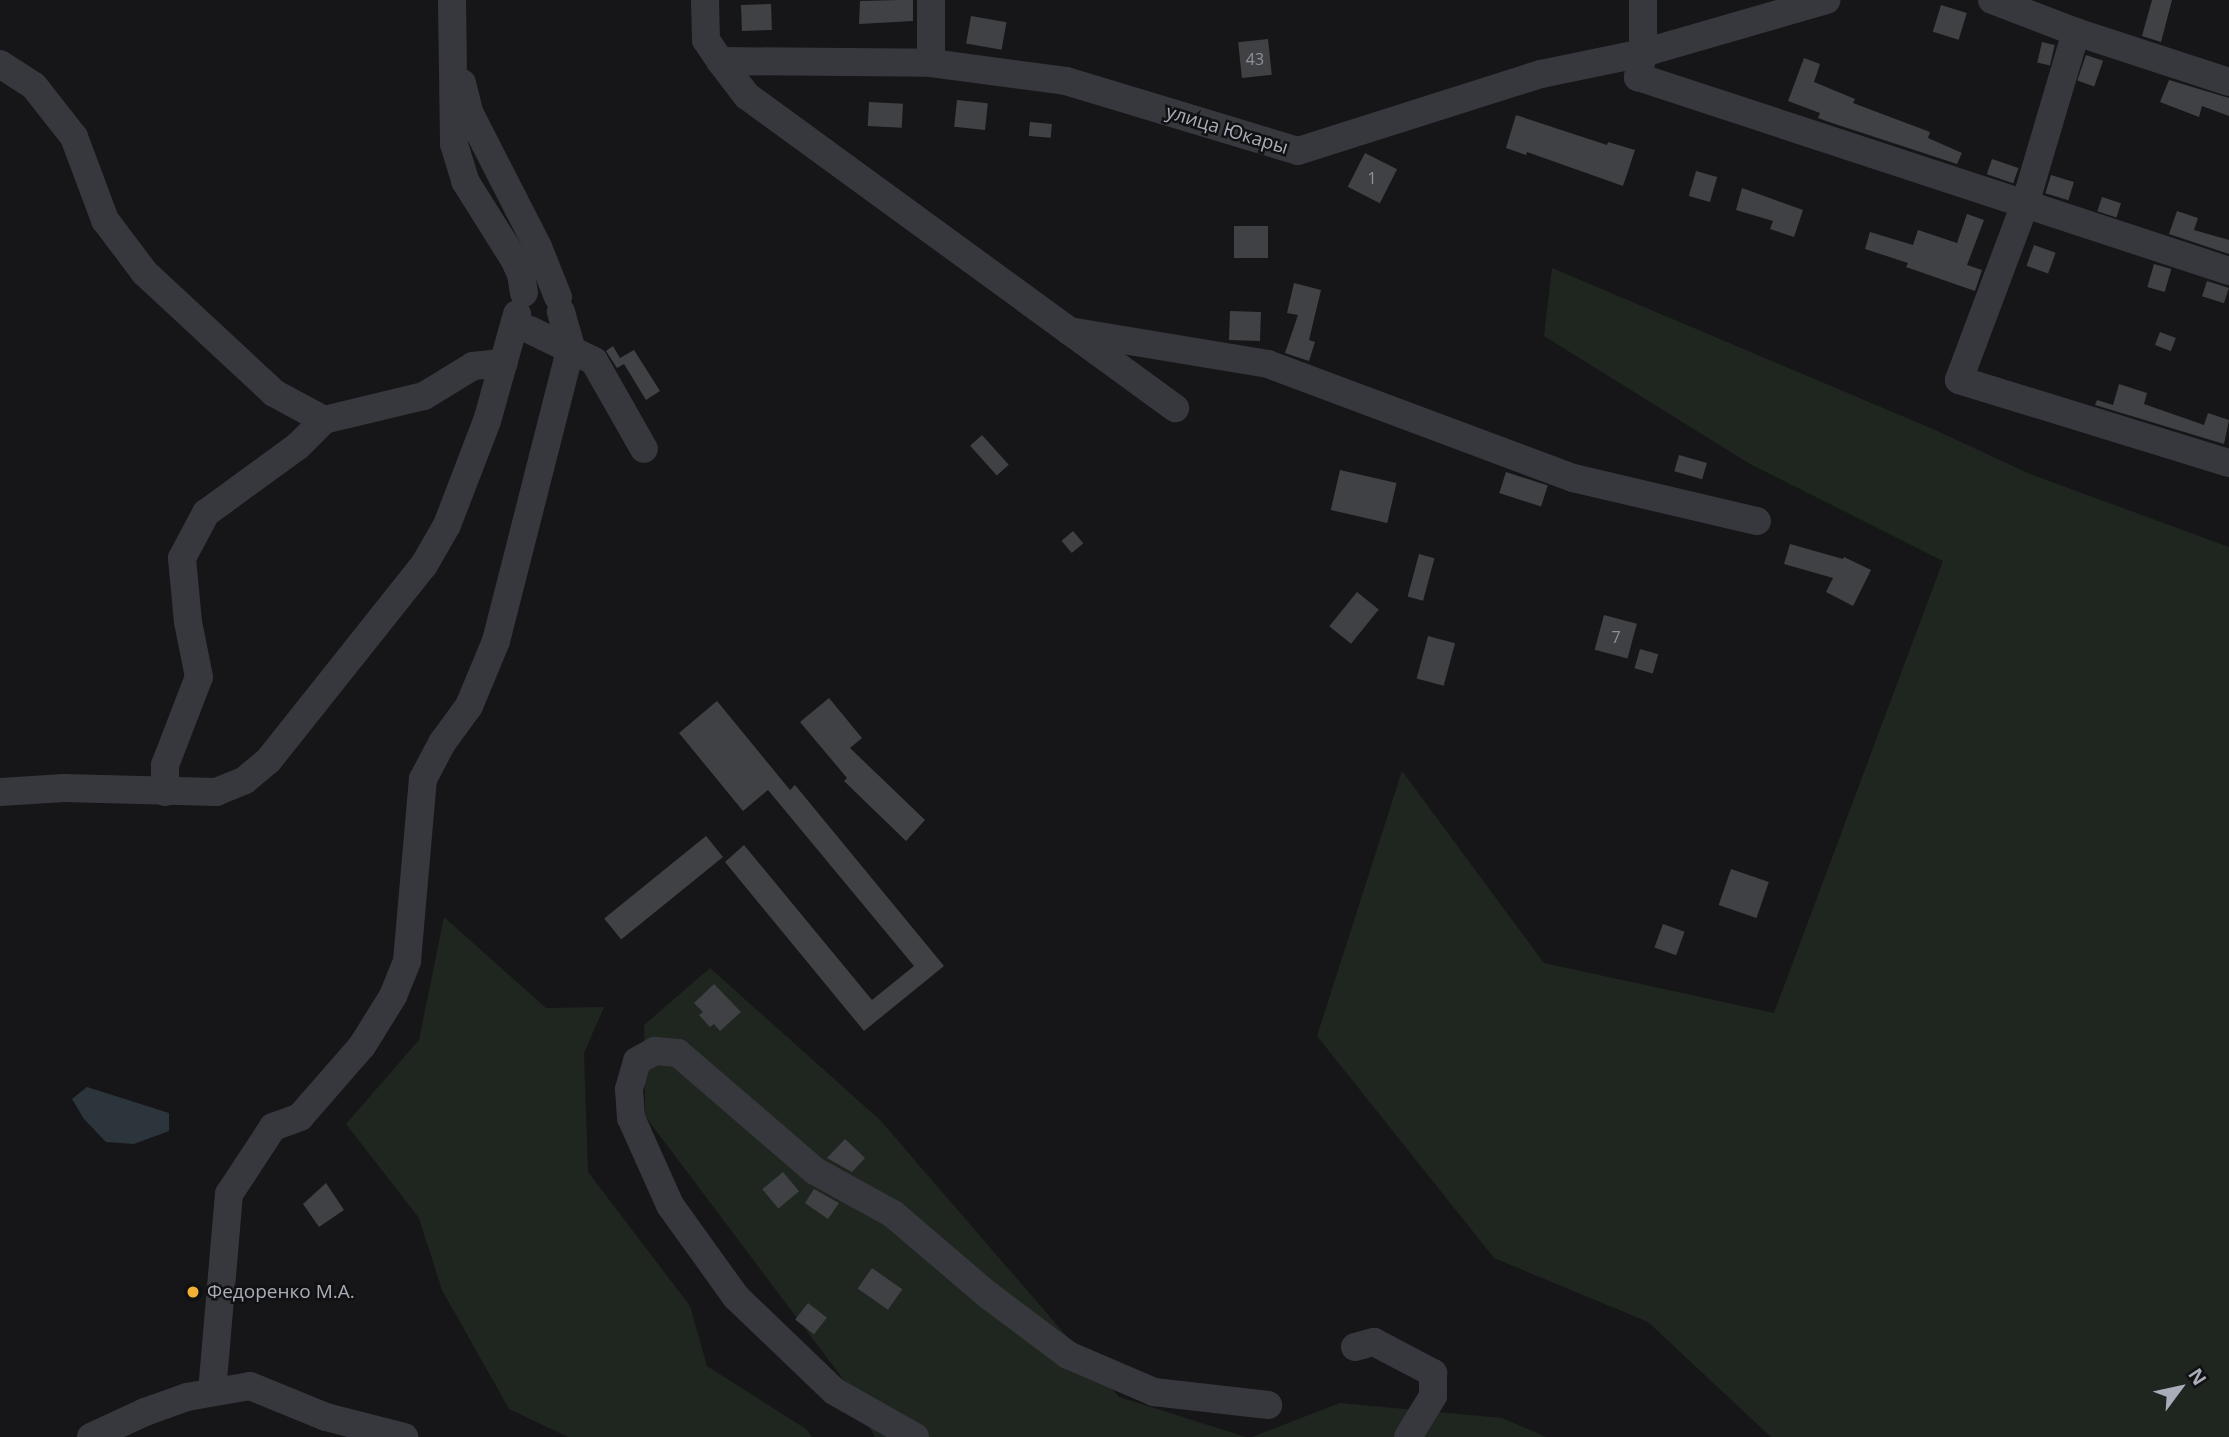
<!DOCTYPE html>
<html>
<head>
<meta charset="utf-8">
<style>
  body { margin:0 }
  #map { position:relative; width:2229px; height:1437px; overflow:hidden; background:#161618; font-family:"Open Sans",sans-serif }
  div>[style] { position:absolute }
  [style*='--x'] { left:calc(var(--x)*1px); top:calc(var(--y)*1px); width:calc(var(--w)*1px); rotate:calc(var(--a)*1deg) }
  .green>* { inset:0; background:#1e261f }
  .water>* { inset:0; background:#2c353c }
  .building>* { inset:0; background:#404145; transform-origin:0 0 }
  .minor>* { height:28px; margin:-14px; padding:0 14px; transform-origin:14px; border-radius:14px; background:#37383d }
  .dots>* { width:19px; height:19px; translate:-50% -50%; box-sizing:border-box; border:4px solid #111113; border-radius:50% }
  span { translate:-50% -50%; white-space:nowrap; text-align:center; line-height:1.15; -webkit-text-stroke:5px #111113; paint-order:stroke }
  .number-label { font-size:16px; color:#8e929b }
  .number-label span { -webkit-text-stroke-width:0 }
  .street-label { font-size:19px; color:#a8adb8 }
  .poi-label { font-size:19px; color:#a8adb8 }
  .left { translate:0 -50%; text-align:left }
  .north { position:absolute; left:2145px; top:1353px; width:70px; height:70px; -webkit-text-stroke:5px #111113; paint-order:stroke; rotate:57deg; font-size:19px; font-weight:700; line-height:28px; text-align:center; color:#a8adb8 }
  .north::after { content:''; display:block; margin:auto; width:24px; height:32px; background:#a8adb8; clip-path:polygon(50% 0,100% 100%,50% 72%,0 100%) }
</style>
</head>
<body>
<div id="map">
  <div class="green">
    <i style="clip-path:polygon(1552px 268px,1935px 430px,2030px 474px,2229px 547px,2229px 1437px,1771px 1437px,1648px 1322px,1494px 1258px,1317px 1036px,1402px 771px,1544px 963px,1774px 1013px,1943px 561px,1750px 464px,1544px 336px)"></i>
    <i style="clip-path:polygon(444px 917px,546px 1008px,604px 1007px,584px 1053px,588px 1172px,690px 1306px,707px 1366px,806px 1429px,812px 1437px,568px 1437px,509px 1409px,442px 1290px,419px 1218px,346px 1124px,419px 1040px)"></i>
    <i style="clip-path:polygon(710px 968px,880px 1120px,1119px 1397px,1246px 1437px,875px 1437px,840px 1375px,645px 1116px,644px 1025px)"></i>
    <i style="clip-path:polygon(1340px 1403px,1502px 1418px,1546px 1437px,1252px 1437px)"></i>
  </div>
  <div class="water">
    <i style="clip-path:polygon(87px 1087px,169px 1113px,169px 1131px,134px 1144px,106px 1142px,84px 1119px,72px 1099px)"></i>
  </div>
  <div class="building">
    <i style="clip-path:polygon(899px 0,913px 0,913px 21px,859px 24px,860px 1px)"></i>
    <i style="clip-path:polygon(2152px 0,2172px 0,2161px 42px,2142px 36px)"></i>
    <i style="left:771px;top:4px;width:26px;height:30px;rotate:88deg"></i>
    <i style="left:1941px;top:5px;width:27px;height:28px;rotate:17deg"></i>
    <i style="left:971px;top:16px;width:36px;height:28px;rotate:10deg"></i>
    <i style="left:1268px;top:39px;width:36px;height:30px;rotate:84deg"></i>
    <i style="left:2042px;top:42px;width:13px;height:21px;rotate:13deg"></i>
    <i style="left:2086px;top:55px;width:18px;height:27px;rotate:19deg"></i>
    <i style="clip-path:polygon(1804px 58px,1820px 64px,1814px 82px,1855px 99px,1853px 103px,1930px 132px,1928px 138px,1962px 153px,1957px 164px,1826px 121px,1818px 118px,1820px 113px,1788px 101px)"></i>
    <i style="clip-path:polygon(2169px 80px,2229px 98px,2229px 116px,2202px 106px,2199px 117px,2160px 102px)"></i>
    <i style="left:957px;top:100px;width:31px;height:27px;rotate:6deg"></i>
    <i style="left:869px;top:102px;width:34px;height:24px;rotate:3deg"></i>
    <i style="clip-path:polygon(1516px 115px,1607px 145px,1608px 142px,1635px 150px,1623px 186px,1527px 152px,1526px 155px,1506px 148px)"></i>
    <i style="left:1030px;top:122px;width:22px;height:14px;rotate:5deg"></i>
    <i style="left:1365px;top:153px;width:36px;height:38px;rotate:27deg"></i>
    <i style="left:1992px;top:159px;width:28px;height:16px;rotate:19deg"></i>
    <i style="left:1696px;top:171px;width:22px;height:26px;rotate:16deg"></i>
    <i style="left:2051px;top:175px;width:24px;height:19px;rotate:17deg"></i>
    <i style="clip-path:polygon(1742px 188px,1803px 210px,1794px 237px,1770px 229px,1773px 221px,1736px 210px)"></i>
    <i style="left:2102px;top:197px;width:20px;height:15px;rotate:18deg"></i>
    <i style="clip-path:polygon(2177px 211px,2198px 218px,2194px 230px,2229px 240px,2229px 254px,2169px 234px)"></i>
    <i style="clip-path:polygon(1967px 214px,1984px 220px,1967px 265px,1982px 270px,1975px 291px,1906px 267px,1908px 263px,1865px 249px,1870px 232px,1913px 245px,1918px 230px,1957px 243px)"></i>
    <i style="left:1268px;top:226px;width:32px;height:34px;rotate:90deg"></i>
    <i style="left:2034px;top:245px;width:23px;height:22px;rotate:20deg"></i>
    <i style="left:2154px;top:264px;width:18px;height:24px;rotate:16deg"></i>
    <i style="left:2207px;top:281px;width:23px;height:16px;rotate:18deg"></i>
    <i style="clip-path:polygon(1294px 283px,1321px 290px,1309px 340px,1315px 342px,1309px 361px,1285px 353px,1298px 315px,1287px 313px)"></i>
    <i style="left:1230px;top:311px;width:31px;height:29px;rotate:2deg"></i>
    <i style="left:2160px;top:332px;width:17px;height:14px;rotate:21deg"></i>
    <i style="clip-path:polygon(613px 346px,620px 358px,634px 350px,660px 391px,646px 400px,624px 364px,617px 368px,606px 351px)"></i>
    <i style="clip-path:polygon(2119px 384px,2147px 393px,2144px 404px,2204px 425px,2208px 413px,2229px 420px,2224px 444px,2095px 405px,2097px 400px,2113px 405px)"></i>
    <i style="left:982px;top:435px;width:40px;height:16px;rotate:48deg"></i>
    <i style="left:1679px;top:455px;width:29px;height:17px;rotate:16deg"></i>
    <i style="left:1340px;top:470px;width:58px;height:41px;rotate:13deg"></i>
    <i style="left:1506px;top:472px;width:44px;height:22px;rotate:18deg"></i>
    <i style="left:1073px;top:531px;width:16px;height:15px;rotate:50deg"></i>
    <i style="clip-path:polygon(1790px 544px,1843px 559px,1844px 557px,1871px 570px,1853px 606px,1826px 592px,1833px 578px,1784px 564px)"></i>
    <i style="left:1419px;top:554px;width:16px;height:44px;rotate:15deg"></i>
    <i style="left:1357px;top:592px;width:28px;height:44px;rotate:39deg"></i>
    <i style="left:1604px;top:615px;width:34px;height:36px;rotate:15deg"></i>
    <i style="left:1428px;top:636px;width:28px;height:44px;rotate:15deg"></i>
    <i style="left:1640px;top:649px;width:19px;height:20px;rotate:16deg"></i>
    <i style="clip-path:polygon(829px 698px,862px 738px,850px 748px,925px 820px,906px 841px,844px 781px,847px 778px,800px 722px)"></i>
    <i style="clip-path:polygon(717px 701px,790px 790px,795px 785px,944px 966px,864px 1031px,725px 862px,744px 845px,872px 1000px,914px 966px,768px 790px,743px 811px,679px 733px)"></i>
    <i style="left:706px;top:836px;width:27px;height:131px;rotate:51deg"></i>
    <i style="left:1731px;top:869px;width:40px;height:38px;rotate:19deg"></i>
    <i style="left:1663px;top:924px;width:23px;height:25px;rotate:20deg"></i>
    <i style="clip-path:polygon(714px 984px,741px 1012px,720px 1031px,714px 1024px,710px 1027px,699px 1015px,703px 1012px,694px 1003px)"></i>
    <i style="clip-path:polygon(845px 1139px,865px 1158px,852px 1172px,827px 1158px)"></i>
    <i style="left:783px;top:1172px;width:25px;height:27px;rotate:50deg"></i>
    <i style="clip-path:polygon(326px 1183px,344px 1210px,319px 1227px,303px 1204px)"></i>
    <i style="clip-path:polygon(814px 1189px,839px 1203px,828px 1219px,805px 1203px)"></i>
    <i style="left:872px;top:1268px;width:37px;height:25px;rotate:35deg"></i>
    <i style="left:808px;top:1303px;width:24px;height:21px;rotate:38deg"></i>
  </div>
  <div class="minor">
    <i style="--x:452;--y:0;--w:144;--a:89.2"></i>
    <i style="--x:454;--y:144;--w:39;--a:73"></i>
    <i style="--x:465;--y:181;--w:92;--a:57.9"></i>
    <i style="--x:514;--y:259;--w:17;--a:65"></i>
    <i style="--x:521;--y:274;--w:19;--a:81"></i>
    <i style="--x:705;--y:0;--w:40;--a:88.6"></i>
    <i style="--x:706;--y:40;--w:25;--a:56"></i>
    <i style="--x:720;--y:61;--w:211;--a:0.5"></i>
    <i style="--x:931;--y:63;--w:136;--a:7.6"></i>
    <i style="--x:1066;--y:81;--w:242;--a:16.8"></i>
    <i style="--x:1298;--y:151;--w:255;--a:-17.6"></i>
    <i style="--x:1541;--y:74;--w:104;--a:-11.6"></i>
    <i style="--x:1643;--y:53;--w:191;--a:-16.1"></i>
    <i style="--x:931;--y:0;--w:63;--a:90"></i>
    <i style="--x:1643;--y:0;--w:53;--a:90"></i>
    <i style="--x:1643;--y:53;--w:25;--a:102"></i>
    <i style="--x:1638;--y:77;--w:622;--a:18.17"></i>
    <i style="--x:1992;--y:0;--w:90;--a:20.9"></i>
    <i style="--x:2076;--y:32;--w:161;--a:18.1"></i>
    <i style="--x:2076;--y:32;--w:179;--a:106.5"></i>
    <i style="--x:2025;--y:204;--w:188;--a:110.6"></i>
    <i style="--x:1959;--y:380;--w:282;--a:17.1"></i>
    <i style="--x:720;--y:61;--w:44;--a:52.4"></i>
    <i style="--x:747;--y:96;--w:530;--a:36.09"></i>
    <i style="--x:0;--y:64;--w:40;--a:32.9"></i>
    <i style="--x:34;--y:86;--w:65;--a:51.9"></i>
    <i style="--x:74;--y:137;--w:89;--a:69.5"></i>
    <i style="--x:105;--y:220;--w:66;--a:53"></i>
    <i style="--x:145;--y:273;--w:176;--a:42.9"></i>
    <i style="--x:274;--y:393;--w:57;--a:28.4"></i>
    <i style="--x:462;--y:83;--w:32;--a:76"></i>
    <i style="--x:470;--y:114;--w:149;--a:62.9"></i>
    <i style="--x:538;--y:247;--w:54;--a:68.2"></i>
    <i style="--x:530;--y:330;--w:71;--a:25.8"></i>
    <i style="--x:594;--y:361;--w:101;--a:60.4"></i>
    <i style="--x:1069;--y:331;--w:202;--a:9.4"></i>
    <i style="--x:1268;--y:364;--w:326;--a:20.5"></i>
    <i style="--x:1573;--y:478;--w:189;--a:13.2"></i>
    <i style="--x:0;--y:792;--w:64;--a:-3.6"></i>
    <i style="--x:64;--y:788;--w:152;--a:1.5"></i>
    <i style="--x:216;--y:792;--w:31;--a:-22"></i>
    <i style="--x:245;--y:780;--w:30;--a:-40"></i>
    <i style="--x:268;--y:761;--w:251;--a:-51.5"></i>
    <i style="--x:424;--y:565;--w:46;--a:-60.1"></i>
    <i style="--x:447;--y:525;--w:111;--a:-69"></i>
    <i style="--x:487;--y:421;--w:111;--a:-74.3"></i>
    <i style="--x:165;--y:792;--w:27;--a:-90"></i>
    <i style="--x:165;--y:765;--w:94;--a:-68.9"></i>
    <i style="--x:199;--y:677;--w:56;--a:-101.3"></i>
    <i style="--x:188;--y:622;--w:64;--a:-95.4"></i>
    <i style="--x:182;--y:558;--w:51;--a:-61.9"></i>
    <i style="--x:206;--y:513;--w:114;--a:-36.1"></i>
    <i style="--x:298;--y:446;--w:37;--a:-45"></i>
    <i style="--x:324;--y:420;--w:103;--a:-13.5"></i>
    <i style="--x:424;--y:396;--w:57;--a:-31.5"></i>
    <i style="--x:473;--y:366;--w:31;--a:-6"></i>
    <i style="--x:1355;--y:1347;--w:20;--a:-15"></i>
    <i style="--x:1374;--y:1342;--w:67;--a:27.7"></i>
    <i style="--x:1433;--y:1373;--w:23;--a:90"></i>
    <i style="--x:1433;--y:1396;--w:48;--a:121.4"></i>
    <i style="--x:212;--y:1392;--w:199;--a:-85.1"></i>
    <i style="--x:229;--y:1194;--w:80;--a:-56.7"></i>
    <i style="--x:273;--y:1127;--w:29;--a:-20"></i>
    <i style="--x:300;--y:1117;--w:94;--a:-48.9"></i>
    <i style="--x:362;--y:1046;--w:59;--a:-58.2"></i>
    <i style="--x:393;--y:996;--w:38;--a:-68"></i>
    <i style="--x:407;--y:961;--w:183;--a:-85"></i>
    <i style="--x:423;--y:779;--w:41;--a:-62.2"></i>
    <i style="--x:442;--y:743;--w:46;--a:-53.9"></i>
    <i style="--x:469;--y:706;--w:70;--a:-67.4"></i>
    <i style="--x:496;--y:641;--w:303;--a:-75.7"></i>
    <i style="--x:571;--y:347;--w:37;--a:-106"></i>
    <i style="--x:91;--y:1437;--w:60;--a:-24.8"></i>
    <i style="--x:145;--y:1412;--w:45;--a:-19.7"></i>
    <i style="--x:187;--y:1397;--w:64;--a:-9.9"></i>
    <i style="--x:250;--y:1386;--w:82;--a:22.2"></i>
    <i style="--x:326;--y:1417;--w:81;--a:14.4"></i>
    <i style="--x:915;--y:1437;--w:93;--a:-150.4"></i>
    <i style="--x:834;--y:1391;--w:136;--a:-136.2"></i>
    <i style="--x:736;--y:1297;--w:113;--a:-125.7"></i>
    <i style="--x:670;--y:1205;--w:95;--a:-114.1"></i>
    <i style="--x:631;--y:1118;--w:29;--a:-94"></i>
    <i style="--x:629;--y:1089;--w:29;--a:-74"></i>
    <i style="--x:637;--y:1061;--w:21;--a:-29"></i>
    <i style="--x:655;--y:1051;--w:23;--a:5"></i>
    <i style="--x:678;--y:1053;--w:181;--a:40.7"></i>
    <i style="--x:815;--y:1171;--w:89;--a:28.9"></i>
    <i style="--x:893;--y:1214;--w:125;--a:40.5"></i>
    <i style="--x:988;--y:1295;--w:100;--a:36.9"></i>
    <i style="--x:1068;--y:1355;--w:94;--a:23.3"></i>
    <i style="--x:1154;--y:1392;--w:115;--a:6.5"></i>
  </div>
  <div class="dots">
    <i style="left:193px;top:1292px;background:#f2b134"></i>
  </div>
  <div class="number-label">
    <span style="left:1255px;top:59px">43</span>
    <span style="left:1372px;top:178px">1</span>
    <span style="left:1616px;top:637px">7</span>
  </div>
  <div class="street-label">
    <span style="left:1227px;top:130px;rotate:17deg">улица Юкары</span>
  </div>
  <div class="poi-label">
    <span class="left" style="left:207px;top:1292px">Федоренко М.А.</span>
  </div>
  <div class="north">N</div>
</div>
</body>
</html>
